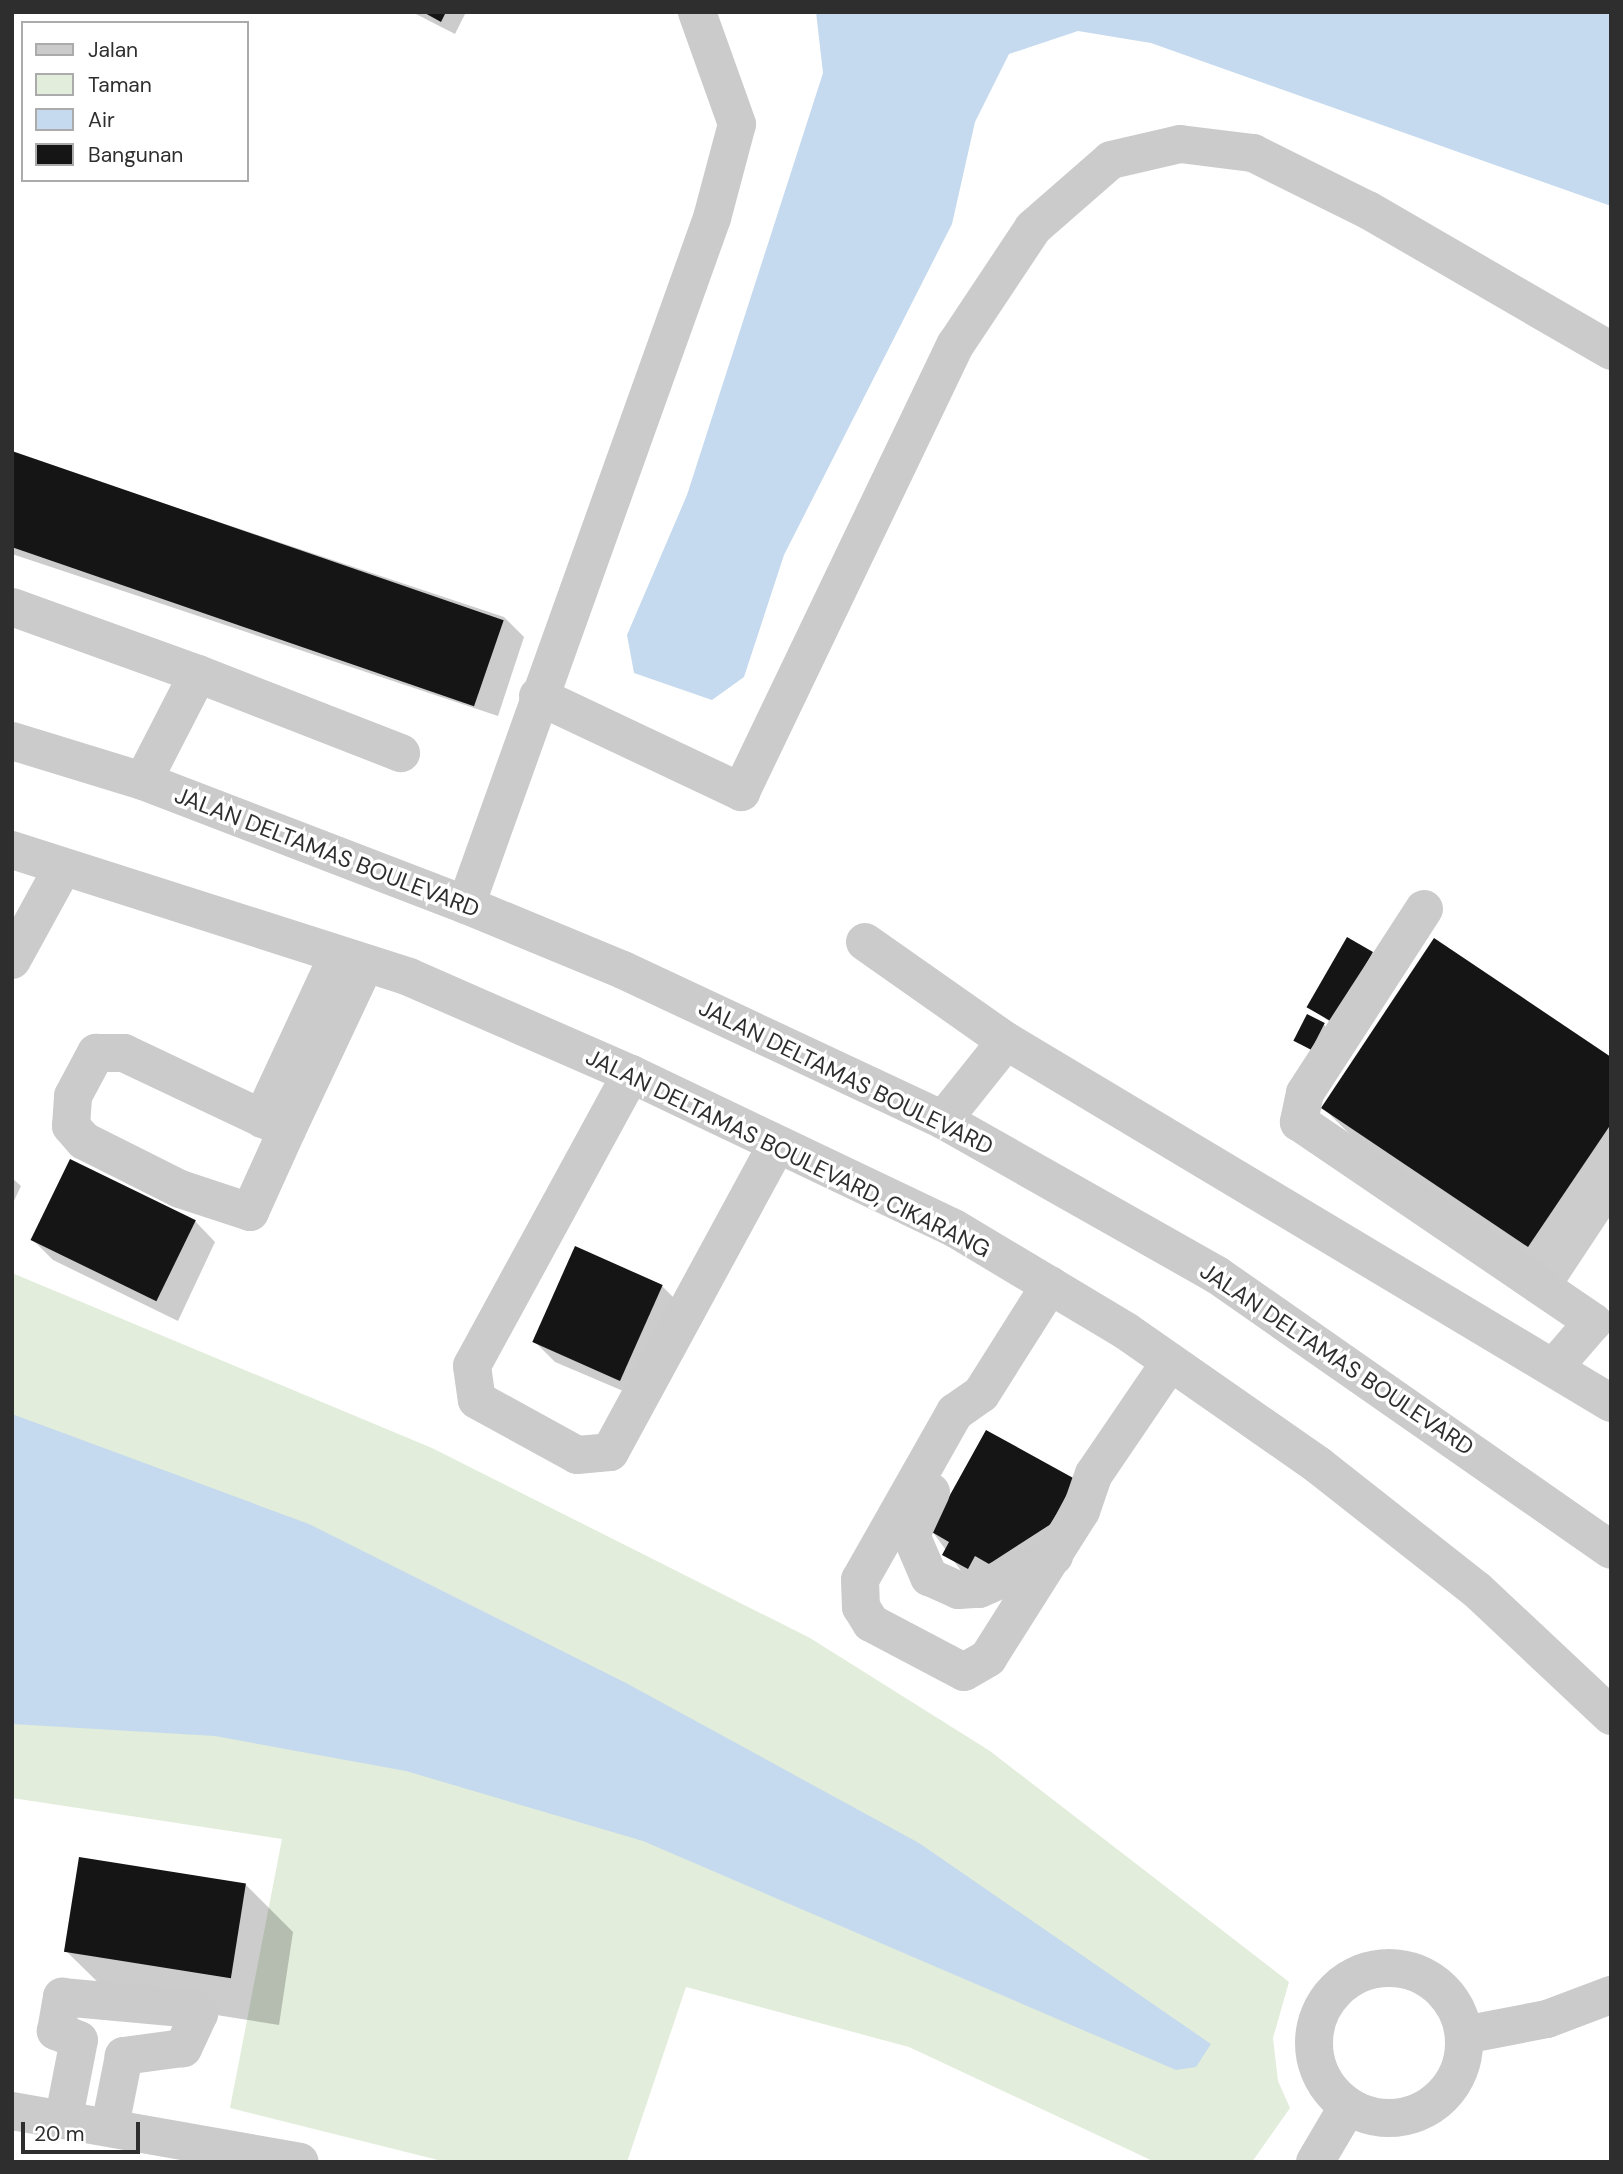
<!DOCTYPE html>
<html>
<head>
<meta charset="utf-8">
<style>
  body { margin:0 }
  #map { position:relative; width:1623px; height:2174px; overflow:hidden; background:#fff; font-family:"DM Sans",sans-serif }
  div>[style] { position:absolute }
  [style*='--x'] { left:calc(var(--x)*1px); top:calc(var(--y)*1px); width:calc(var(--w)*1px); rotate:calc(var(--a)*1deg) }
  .green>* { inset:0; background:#e2eddb }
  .water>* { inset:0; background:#c5daee }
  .shadow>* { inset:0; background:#0003 }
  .building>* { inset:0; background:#151515; transform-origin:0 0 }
  .minor>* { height:38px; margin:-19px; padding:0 19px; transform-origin:19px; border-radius:19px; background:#cbcbcb }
  .minor>.ring { margin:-19px; padding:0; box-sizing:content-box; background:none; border:38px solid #cbcbcb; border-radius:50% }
  span { translate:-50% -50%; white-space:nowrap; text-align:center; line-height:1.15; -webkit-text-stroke:7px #fff; paint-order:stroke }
  .street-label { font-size:23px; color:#2e2e2e }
  .frame { position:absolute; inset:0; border:14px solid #2e2e2e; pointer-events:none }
  .legend { position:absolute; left:21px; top:21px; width:228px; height:161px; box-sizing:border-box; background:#fff; border:2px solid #ababab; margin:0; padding:9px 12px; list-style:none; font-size:21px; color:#2e2e2e }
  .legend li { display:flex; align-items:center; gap:14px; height:35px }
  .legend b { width:35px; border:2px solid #ababab }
  .scale { position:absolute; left:21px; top:2122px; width:119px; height:32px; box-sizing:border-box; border:4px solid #2e2e2e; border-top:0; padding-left:9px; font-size:21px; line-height:24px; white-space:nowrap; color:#2e2e2e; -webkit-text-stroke:5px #fff; paint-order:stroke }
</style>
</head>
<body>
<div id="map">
  <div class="green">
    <i style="clip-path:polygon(12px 1273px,432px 1448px,810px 1638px,990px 1751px,1289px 1982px,1273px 2038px,1278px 2081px,1290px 2108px,1252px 2162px,1155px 2162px,909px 2047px,686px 1987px,627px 2162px,446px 2162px,230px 2108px,282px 1839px,12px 1798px)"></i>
  </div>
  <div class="water">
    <i style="clip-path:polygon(816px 12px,1611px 12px,1611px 206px,1151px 43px,1078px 31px,1009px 54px,975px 122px,952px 224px,784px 555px,744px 677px,712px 700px,634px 673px,627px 635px,687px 495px,823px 73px)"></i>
    <i style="clip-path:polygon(12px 1414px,309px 1524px,626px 1683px,919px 1843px,1211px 2044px,1196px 2067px,1176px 2070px,643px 1841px,406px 1771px,215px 1736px,12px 1724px)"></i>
  </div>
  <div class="shadow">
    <i style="clip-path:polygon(412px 12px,466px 12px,455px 34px)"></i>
    <i style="clip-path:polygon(12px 453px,504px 617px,524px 637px,498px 716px,12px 554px)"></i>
    <i style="clip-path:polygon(1372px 953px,1385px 966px,1347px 1034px,1309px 1007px)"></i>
    <i style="clip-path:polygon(1324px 1025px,1330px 1031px,1319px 1055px,1296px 1041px)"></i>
    <i style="clip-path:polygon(1611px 1059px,1611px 1215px,1566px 1283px,1360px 1144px,1323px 1108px)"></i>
    <i style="clip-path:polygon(70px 1161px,195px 1221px,215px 1242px,178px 1321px,53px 1260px,33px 1240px)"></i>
    <i style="clip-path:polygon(12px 1178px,21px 1186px,12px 1205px)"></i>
    <i style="clip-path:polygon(662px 1286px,682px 1306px,642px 1399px,555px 1362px,535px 1342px)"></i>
    <i style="clip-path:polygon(1074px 1480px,1071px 1544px,964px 1575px,932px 1531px)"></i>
    <i style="clip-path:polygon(245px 1884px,293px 1932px,279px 2025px,115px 1999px,66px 1951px)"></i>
  </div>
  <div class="building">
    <i style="clip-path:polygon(423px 12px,446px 12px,441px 22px)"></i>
    <i style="left:12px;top:451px;width:520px;height:91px;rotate:19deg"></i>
    <i style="left:1347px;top:937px;width:30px;height:81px;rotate:30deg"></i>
    <i style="clip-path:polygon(1434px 938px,1611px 1057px,1611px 1124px,1528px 1247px,1321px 1108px)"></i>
    <i style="left:1307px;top:1014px;width:20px;height:30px;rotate:27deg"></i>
    <i style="left:70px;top:1159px;width:140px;height:90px;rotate:26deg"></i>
    <i style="left:575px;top:1246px;width:96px;height:105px;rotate:24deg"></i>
    <i style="clip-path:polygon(986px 1430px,1075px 1479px,1051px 1524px,989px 1564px,975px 1556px,968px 1569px,942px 1555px,949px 1542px,930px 1531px)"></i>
    <i style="left:79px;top:1857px;width:169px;height:96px;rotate:9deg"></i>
  </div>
  <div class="minor">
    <i style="--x:12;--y:607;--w:198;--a:19.8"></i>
    <i style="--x:198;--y:674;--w:120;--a:117.2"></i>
    <i style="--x:198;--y:674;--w:218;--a:21.3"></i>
    <i style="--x:538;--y:696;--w:225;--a:25.3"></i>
    <i style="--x:741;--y:792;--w:497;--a:-64.4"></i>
    <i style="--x:956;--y:344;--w:139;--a:-56.4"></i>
    <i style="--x:1033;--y:228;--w:103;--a:-41.1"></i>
    <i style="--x:1111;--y:160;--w:71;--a:-13.1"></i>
    <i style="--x:1180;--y:144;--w:74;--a:7"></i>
    <i style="--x:1253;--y:153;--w:128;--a:26.4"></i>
    <i style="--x:1368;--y:210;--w:281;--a:30.1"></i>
    <i style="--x:12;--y:741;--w:137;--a:17"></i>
    <i style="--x:143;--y:781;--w:346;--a:21"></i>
    <i style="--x:466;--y:905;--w:170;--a:22.5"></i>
    <i style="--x:623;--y:970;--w:353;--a:25.1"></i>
    <i style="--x:943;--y:1120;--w:315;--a:29.5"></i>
    <i style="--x:1217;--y:1275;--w:480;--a:34.9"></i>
    <i style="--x:12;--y:850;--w:417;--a:17.7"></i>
    <i style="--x:409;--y:977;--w:242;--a:23.6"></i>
    <i style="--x:631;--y:1074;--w:358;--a:25.5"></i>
    <i style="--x:954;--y:1228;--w:200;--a:30.9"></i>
    <i style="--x:1126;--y:1331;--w:234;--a:34.9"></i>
    <i style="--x:1318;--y:1465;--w:202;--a:38.2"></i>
    <i style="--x:1477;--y:1590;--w:184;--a:43.2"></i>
    <i style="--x:466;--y:905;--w:730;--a:-70.3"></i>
    <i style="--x:712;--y:218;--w:97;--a:-75.1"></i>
    <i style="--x:737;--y:124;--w:119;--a:-109.7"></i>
    <i style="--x:1424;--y:909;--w:219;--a:122.9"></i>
    <i style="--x:1305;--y:1093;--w:30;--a:102"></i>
    <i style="--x:1299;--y:1122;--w:356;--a:34.2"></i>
    <i style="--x:1593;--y:1322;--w:57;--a:130.7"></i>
    <i style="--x:865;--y:942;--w:172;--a:35.1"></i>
    <i style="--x:12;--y:960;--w:106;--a:-61.3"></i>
    <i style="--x:96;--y:1053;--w:28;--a:0"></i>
    <i style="--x:124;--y:1053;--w:180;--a:25.3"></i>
    <i style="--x:287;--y:1130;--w:90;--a:114.3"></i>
    <i style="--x:250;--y:1212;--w:74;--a:-161.8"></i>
    <i style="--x:180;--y:1189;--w:107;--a:-153.4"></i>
    <i style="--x:84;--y:1141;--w:20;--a:-131"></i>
    <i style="--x:71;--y:1126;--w:30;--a:-86"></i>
    <i style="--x:73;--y:1096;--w:49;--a:-61.9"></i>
    <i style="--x:631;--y:1074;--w:332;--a:118.6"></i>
    <i style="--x:472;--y:1366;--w:34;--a:82"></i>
    <i style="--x:477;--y:1400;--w:114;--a:28.8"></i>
    <i style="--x:577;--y:1455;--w:33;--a:-5"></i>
    <i style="--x:610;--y:1452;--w:350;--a:-61.5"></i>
    <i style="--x:262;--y:1119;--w:181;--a:-65.1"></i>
    <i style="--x:943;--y:1120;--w:101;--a:-51.4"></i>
    <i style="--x:1006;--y:1041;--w:705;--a:30.89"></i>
    <i style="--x:287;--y:1130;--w:183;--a:-64.8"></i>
    <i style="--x:1050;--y:1285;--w:129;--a:122.3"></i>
    <i style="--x:981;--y:1394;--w:32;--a:145"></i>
    <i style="--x:955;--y:1412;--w:193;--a:119.5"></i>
    <i style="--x:860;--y:1580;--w:27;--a:88"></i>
    <i style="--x:861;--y:1607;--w:19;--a:58"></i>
    <i style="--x:871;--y:1623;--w:105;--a:27.8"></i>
    <i style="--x:964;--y:1672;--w:28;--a:-30"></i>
    <i style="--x:988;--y:1658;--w:174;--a:-57.7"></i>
    <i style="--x:1081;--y:1511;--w:39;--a:-71"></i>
    <i style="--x:1094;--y:1474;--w:135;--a:-55.8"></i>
    <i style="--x:931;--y:1492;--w:47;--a:114.9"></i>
    <i style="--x:911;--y:1535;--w:46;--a:66.8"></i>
    <i style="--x:929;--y:1577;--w:32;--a:24"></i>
    <i style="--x:958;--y:1590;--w:21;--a:-3"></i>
    <i style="--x:979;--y:1589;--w:82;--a:-23.7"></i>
    <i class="ring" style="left:1314px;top:1968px;width:112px;height:112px"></i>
    <i style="--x:1464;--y:2035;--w:85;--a:-10.9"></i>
    <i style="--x:1547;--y:2019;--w:68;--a:-20.6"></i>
    <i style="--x:12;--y:2111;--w:292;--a:10"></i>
    <i style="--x:64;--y:2117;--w:78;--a:-79"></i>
    <i style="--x:79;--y:2040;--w:25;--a:-159"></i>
    <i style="--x:56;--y:2031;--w:35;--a:-80"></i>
    <i style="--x:62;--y:1997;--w:132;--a:5.2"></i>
    <i style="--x:193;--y:2009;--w:8;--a:40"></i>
    <i style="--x:199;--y:2014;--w:38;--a:115"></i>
    <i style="--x:183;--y:2048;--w:60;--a:172.3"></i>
    <i style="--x:124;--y:2056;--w:71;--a:101.3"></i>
    <i style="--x:1315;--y:2162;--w:65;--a:-59.5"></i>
  </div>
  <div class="street-label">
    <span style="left:327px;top:852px;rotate:21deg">JALAN DELTAMAS BOULEVARD</span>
    <span style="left:846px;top:1077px;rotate:26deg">JALAN DELTAMAS BOULEVARD</span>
    <span style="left:788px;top:1153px;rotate:26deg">JALAN DELTAMAS BOULEVARD, CIKARANG</span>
    <span style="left:1337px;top:1359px;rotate:34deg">JALAN DELTAMAS BOULEVARD</span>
  </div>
  <div class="frame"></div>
  <ul class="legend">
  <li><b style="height:9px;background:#cbcbcb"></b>Jalan</li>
  <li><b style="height:19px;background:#e2eddb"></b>Taman</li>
  <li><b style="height:19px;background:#c5daee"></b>Air</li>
  <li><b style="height:19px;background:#151515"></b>Bangunan</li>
  </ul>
  <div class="scale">20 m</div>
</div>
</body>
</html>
